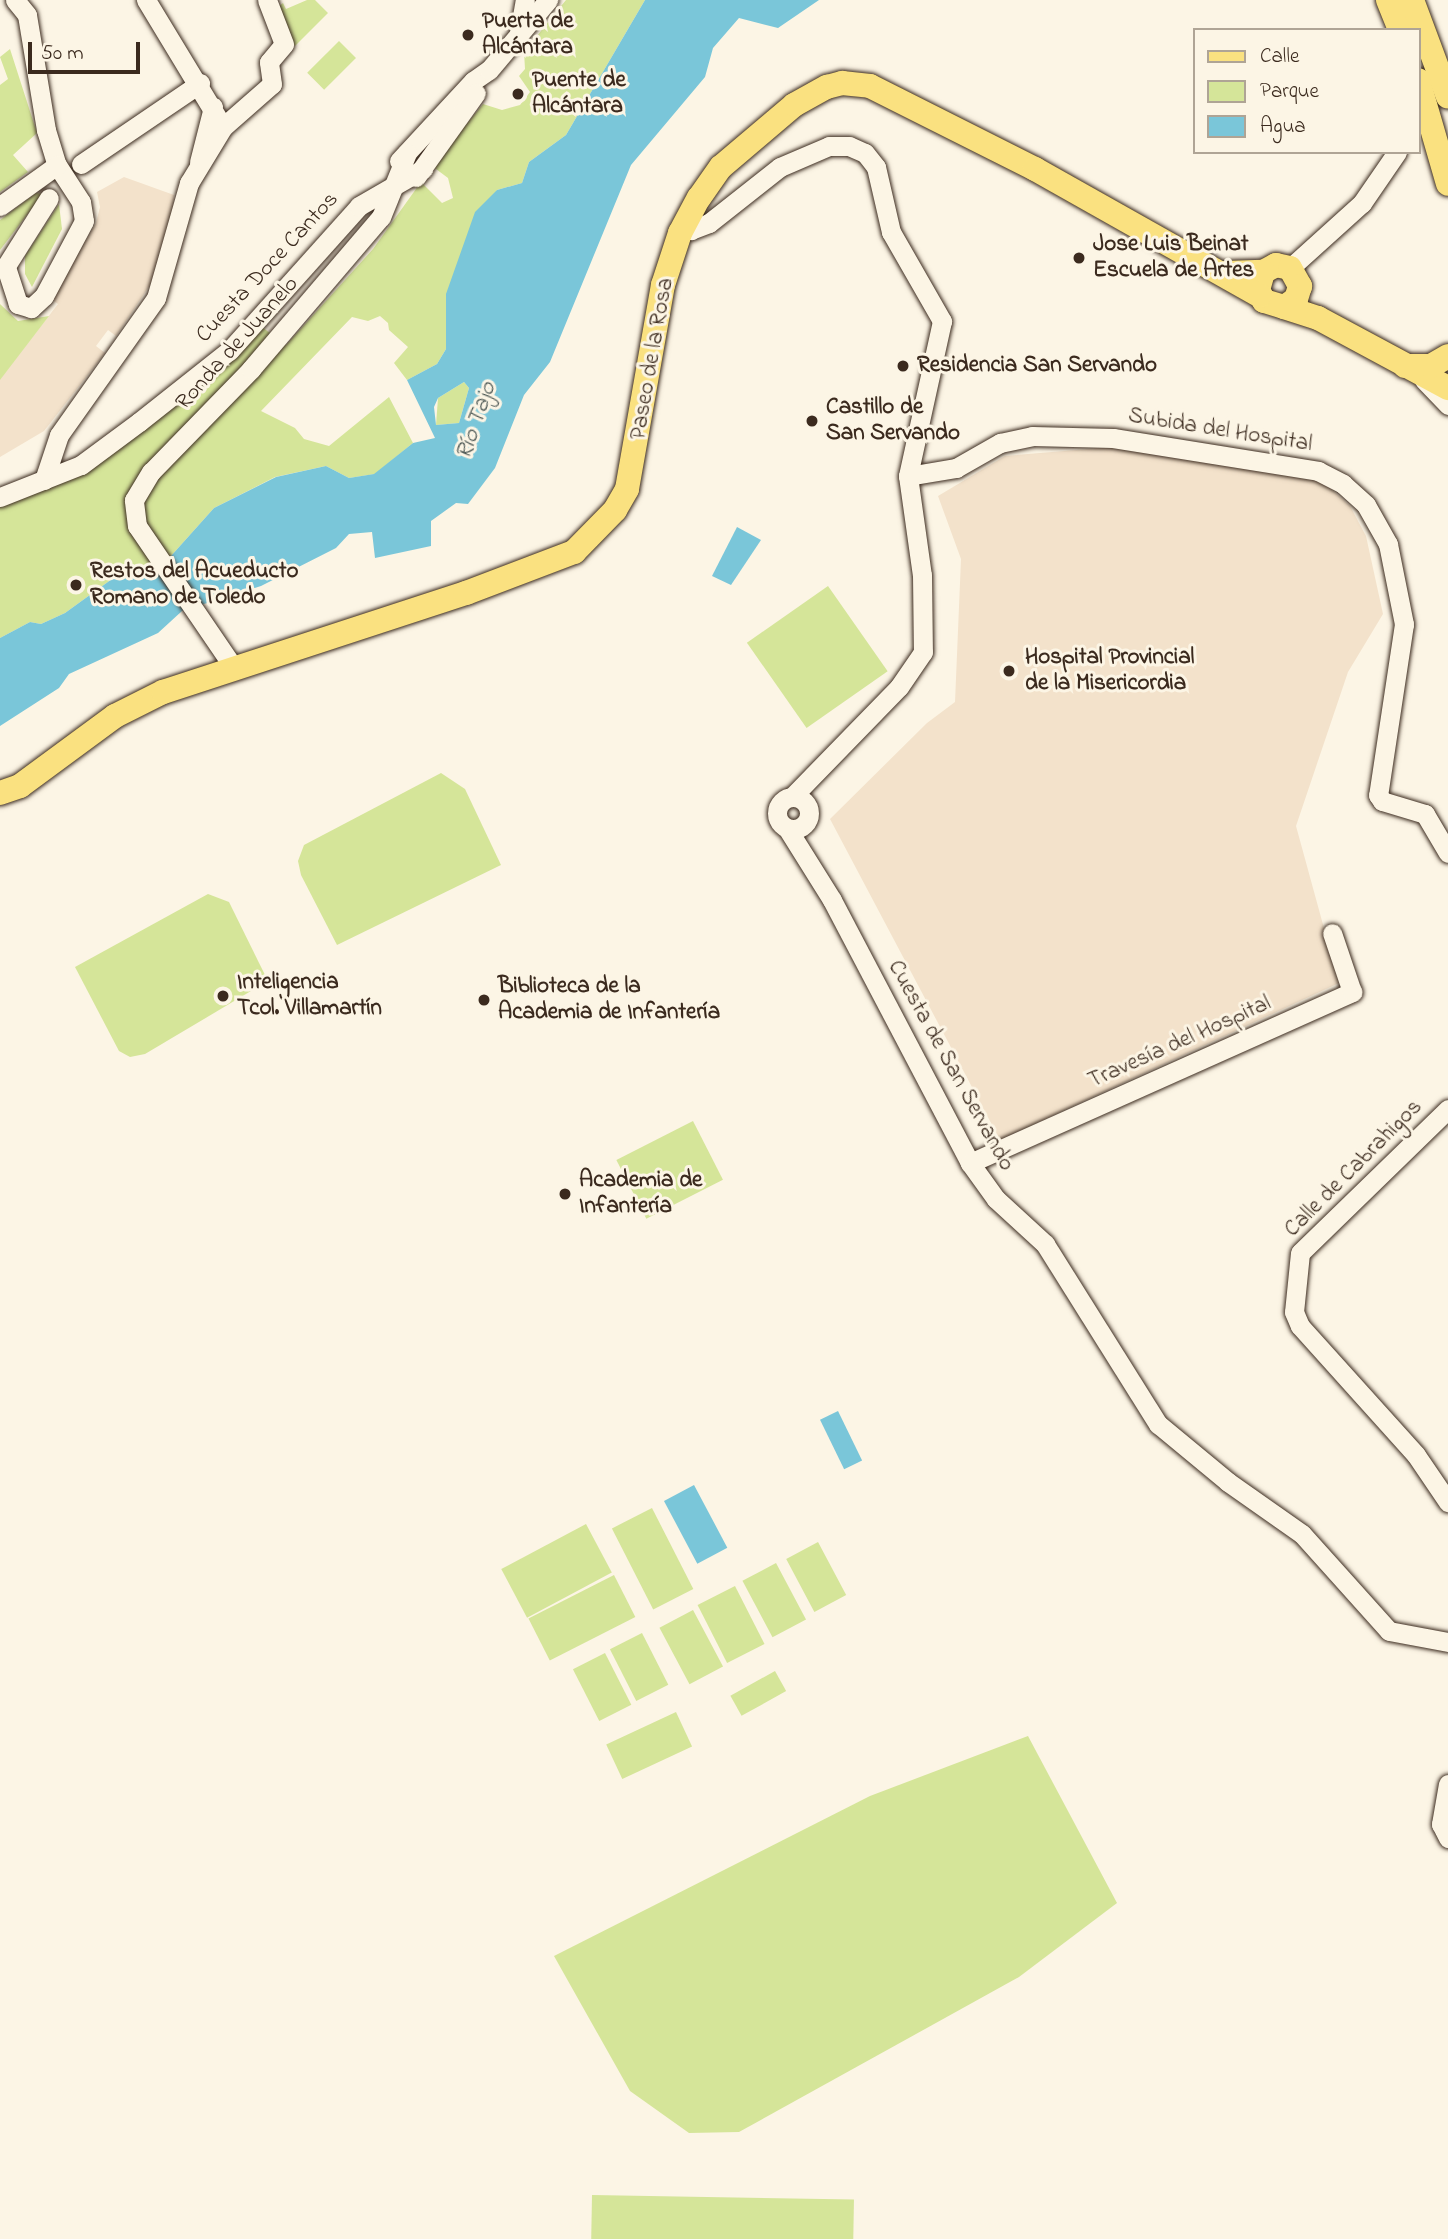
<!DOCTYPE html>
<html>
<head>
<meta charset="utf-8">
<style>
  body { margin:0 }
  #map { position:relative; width:1448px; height:2239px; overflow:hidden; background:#fcf5e5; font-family:"Indie Flower",sans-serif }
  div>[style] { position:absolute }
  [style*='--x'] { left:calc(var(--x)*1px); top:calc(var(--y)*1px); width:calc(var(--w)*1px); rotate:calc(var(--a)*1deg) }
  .built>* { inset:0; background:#f3e2cb }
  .green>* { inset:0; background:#d5e599; transform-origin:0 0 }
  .water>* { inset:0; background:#7ac6d9; transform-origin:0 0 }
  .roads { filter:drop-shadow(0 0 2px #3b2a1e) drop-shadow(0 0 2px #3b2a1e) }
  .minor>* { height:19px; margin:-9.5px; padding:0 9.5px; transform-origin:9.5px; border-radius:9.5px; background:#fcf5e5 }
  .minor>.ring { margin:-9.5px; padding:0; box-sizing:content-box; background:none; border:19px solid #fcf5e5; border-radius:50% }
  .major>* { height:24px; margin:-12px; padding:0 12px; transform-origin:12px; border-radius:12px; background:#fae180 }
  .dots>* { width:19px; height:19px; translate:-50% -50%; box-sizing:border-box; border:4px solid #fcf5e5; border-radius:50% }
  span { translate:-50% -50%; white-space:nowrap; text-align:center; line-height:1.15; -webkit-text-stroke:6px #fcf5e5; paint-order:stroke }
  .poi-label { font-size:23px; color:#3b2a1e; font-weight:700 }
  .left { translate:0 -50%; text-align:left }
  .street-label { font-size:23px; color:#3b2a1e }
  .water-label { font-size:24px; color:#4e5956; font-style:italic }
  .legend { position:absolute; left:1193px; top:28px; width:228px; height:126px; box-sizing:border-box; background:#fcf5e5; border:2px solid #afa495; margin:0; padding:9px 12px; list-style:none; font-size:21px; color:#3b2a1e }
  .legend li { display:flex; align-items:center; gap:14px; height:35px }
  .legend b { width:35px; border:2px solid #afa495 }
  .scale { position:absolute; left:28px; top:42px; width:112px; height:32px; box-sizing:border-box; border:4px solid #3b2a1e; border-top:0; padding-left:9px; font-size:21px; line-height:24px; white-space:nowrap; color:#3b2a1e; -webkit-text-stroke:5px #fcf5e5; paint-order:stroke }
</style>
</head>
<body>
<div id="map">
  <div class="built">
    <i style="clip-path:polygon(124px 177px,174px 195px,173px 224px,154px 279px,116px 336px,108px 330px,96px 346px,105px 353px,44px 431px,0 457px,0 379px,58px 304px,51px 299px,96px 223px,100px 207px,97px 192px)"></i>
    <i style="clip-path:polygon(1124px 446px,1323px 482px,1350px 506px,1366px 536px,1383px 614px,1348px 672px,1296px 826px,1339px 983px,1000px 1140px,830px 819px,927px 723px,955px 702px,961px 559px,938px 496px,1005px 456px)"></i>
  </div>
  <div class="green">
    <i style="clip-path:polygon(307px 0,315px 0,328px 13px,295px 46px,279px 6px,283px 3px,286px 9px)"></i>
    <i style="clip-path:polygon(566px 0,645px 0,566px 135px,529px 162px,522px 183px,497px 190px,447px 326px,446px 349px,437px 364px,407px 380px,394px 363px,408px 347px,389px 330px,388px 323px,380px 316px,368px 321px,352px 317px,261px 411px,295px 428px,304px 439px,329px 446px,389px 397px,413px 443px,375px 474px,349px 478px,326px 466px,275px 477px,214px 508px,171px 556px,112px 579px,65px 613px,41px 624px,30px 622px,0 638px,0 506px,77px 476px,262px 327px,286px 345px,373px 249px,421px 182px,442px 203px,453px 198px,448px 178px,432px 166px,483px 104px,502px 110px,520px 105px,530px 92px,519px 76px,525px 69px,524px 52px)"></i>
    <i style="left:339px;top:41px;width:24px;height:45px;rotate:45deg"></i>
    <i style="clip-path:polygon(10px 49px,37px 133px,13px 155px,28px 172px,0 192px,0 85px,8px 79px,0 57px)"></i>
    <i style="clip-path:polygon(36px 193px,43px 194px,0 250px,0 220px)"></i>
    <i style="clip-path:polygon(59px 204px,62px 229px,32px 287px,25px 274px,25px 256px)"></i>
    <i style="clip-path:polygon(0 304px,18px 321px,49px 316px,0 380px)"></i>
    <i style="clip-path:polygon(464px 382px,469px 388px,459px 423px,436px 425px,438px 398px)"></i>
    <i style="left:828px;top:586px;width:104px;height:99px;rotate:55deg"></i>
    <i style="clip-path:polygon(441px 773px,465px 789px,501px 865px,337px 945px,301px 875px,298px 861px,304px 845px)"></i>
    <i style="clip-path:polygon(208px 894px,229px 902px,268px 981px,145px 1054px,130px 1057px,119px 1051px,75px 967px)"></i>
    <i style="left:693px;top:1121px;width:66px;height:86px;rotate:63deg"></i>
    <i style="left:652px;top:1508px;width:91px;height:45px;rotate:63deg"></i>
    <i style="left:586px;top:1524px;width:55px;height:96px;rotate:62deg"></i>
    <i style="left:818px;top:1542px;width:60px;height:36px;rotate:62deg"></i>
    <i style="left:776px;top:1563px;width:64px;height:38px;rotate:62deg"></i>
    <i style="left:614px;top:1575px;width:47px;height:96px;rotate:63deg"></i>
    <i style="left:735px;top:1586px;width:65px;height:42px;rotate:63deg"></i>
    <i style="left:693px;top:1610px;width:64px;height:38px;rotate:62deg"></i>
    <i style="left:642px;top:1633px;width:58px;height:36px;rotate:63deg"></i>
    <i style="left:605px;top:1653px;width:58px;height:36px;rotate:63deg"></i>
    <i style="left:775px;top:1671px;width:23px;height:51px;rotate:61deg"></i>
    <i style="left:676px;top:1712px;width:38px;height:77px;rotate:65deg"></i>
    <i style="clip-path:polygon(1028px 1736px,1117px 1903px,1019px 1977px,739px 2132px,689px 2133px,630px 2091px,554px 1956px,870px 1796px)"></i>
    <i style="left:592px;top:2195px;width:262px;height:44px;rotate:1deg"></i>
  </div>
  <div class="water">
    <i style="clip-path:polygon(evenodd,645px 0,819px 0,778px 28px,739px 18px,713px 48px,705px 77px,631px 165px,550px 362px,524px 395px,495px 468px,468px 504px,456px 503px,431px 521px,431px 546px,375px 558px,372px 532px,349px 534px,336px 548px,261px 586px,182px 611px,158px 633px,69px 674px,59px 688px,0 726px,0 638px,30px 622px,41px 624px,65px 613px,112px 579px,171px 556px,214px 508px,276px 477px,326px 466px,349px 478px,374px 474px,413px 443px,435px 438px,407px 380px,437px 364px,446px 349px,446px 294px,475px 212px,497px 190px,522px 183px,529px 162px,566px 135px,645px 0,464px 382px,469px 388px,459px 423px,436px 425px,434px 407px,438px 398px,464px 382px)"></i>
    <i style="clip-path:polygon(737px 527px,761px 540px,731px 585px,712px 576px)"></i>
    <i style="left:838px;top:1411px;width:55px;height:20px;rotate:64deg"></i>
    <i style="left:694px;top:1485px;width:71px;height:34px;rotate:62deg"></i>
  </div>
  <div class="roads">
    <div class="minor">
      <i style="--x:15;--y:0;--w:19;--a:51"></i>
      <i style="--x:27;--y:15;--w:117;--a:80.6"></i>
      <i style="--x:46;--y:130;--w:37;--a:73"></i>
      <i style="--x:57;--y:165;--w:44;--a:57"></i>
      <i style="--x:81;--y:202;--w:19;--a:81"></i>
      <i style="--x:84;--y:221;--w:85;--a:118.1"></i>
      <i style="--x:44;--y:296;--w:18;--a:137"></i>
      <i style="--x:31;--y:308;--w:14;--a:-163"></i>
      <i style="--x:18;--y:304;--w:40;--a:-108"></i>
      <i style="--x:6;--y:266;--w:80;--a:-57.7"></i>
      <i style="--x:519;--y:33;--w:34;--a:-80"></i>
      <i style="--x:223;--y:127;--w:65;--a:-41.3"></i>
      <i style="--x:272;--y:84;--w:22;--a:-98"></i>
      <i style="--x:269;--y:62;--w:23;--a:-50"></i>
      <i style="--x:284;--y:44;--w:47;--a:-111.1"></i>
      <i style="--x:399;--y:161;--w:109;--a:-47.2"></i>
      <i style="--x:473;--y:81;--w:19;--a:-35"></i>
      <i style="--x:489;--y:70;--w:92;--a:-49.9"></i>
      <i style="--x:199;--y:162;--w:57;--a:-75.7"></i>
      <i style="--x:81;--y:164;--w:144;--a:-34.2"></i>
      <i style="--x:416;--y:177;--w:103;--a:-54.5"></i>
      <i style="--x:0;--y:206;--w:70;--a:-35.7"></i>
      <i style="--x:684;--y:227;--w:8;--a:23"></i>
      <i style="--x:691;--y:230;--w:19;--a:-21"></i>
      <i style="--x:709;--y:223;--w:90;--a:-38.3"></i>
      <i style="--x:780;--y:167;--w:53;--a:-23.2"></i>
      <i style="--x:829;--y:146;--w:20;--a:0"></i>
      <i style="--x:849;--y:146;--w:17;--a:24"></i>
      <i style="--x:865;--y:153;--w:18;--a:52"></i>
      <i style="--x:876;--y:167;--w:67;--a:77"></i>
      <i style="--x:891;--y:232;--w:103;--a:60.2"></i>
      <i style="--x:942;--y:321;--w:159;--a:102.4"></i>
      <i style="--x:908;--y:476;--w:100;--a:82"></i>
      <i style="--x:922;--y:575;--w:77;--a:89.3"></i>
      <i style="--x:923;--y:652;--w:42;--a:124.4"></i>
      <i style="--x:899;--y:687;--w:153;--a:134.2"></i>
      <i style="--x:1290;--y:268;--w:97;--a:-42.1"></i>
      <i style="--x:1362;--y:203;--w:62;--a:-55.5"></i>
      <i style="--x:1424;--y:380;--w:35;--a:46"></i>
      <i style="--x:908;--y:476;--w:49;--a:-9.5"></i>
      <i style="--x:956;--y:468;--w:51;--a:-29.6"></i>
      <i style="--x:1000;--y:443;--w:33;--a:-12"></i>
      <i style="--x:1032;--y:436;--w:81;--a:1.4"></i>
      <i style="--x:1113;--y:438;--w:208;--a:9.1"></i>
      <i style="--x:1318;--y:471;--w:28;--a:27"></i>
      <i style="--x:1343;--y:484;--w:31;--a:42"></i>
      <i style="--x:1366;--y:505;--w:45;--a:60.6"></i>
      <i style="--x:1388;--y:544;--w:82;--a:78.7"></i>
      <i style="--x:1404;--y:624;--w:173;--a:98.6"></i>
      <i style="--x:1378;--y:795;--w:7;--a:56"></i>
      <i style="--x:1382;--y:801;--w:45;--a:16.8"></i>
      <i style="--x:1425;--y:814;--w:45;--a:59.5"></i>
      <i style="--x:44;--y:480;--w:47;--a:-71.6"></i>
      <i style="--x:59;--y:435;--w:168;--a:-54.7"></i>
      <i style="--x:156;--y:298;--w:120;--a:-74"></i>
      <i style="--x:189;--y:183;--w:66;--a:-58.7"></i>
      <i style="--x:223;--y:127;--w:149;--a:-121.2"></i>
      <i style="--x:0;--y:497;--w:87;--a:-21.6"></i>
      <i style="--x:81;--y:465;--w:72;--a:-36.6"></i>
      <i style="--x:139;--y:422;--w:116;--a:-38.4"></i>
      <i style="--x:230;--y:350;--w:193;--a:-48.1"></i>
      <i style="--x:359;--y:206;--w:74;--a:-30"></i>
      <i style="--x:234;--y:668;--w:172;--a:-124.3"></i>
      <i style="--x:137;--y:526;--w:26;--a:-97"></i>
      <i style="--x:134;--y:500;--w:33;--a:-59"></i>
      <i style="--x:151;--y:472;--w:144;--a:-45.8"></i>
      <i style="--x:251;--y:369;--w:200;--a:-49.5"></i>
      <i style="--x:381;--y:217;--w:69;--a:-67.9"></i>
      <i class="ring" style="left:777px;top:797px;width:13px;height:13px"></i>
      <i style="--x:787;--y:828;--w:85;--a:58"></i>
      <i style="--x:832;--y:900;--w:297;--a:62.3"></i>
      <i style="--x:970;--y:1163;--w:44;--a:54.2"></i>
      <i style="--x:996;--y:1199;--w:67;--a:42.6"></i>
      <i style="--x:1045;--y:1244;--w:213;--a:57.9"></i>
      <i style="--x:1158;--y:1424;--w:91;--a:39.6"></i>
      <i style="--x:1228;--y:1482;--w:90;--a:35.1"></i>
      <i style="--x:1302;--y:1534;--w:130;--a:48.1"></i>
      <i style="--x:1389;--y:1631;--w:60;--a:10.6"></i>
      <i style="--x:1448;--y:1109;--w:206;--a:135.8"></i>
      <i style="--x:1300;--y:1253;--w:59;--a:95.8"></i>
      <i style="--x:1294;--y:1312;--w:15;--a:67"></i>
      <i style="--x:1300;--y:1326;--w:173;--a:48"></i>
      <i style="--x:1416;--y:1455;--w:57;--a:55.8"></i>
      <i style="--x:970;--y:1163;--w:419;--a:-24.1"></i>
      <i style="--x:1352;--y:992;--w:62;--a:-108.7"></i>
      <i style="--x:1448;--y:1784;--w:41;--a:99.9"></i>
      <i style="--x:1441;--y:1824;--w:16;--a:63"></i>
    </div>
    <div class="major">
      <i style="--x:1388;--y:0;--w:32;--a:68"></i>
      <i style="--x:1412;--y:0;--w:103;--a:69.6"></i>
      <i style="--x:1418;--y:80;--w:108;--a:73.9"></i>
      <i style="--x:1225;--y:273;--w:38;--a:-2"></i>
      <i style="--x:1263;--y:272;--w:15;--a:-28"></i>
      <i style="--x:1276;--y:265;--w:14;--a:12"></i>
      <i style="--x:1290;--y:268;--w:21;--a:61"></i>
      <i style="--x:1300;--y:286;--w:14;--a:107"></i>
      <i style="--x:1296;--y:299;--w:14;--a:146"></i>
      <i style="--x:1284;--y:307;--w:21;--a:-163"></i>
      <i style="--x:1264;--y:301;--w:13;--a:-119"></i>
      <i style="--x:1258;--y:290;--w:19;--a:-74"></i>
      <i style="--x:1284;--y:307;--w:36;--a:18"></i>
      <i style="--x:1318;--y:318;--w:148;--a:28.3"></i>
      <i style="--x:1405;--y:366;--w:26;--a:0"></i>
      <i style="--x:1431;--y:366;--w:20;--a:-30"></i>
      <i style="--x:0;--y:793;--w:21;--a:-19"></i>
      <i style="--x:20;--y:786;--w:118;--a:-36.4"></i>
      <i style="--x:115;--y:716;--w:54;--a:-26.6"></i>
      <i style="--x:163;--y:692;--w:319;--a:-18.1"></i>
      <i style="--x:466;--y:593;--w:116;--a:-20.8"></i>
      <i style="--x:574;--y:552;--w:59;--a:-45.7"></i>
      <i style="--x:615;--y:510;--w:24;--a:-60"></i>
      <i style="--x:627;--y:489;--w:207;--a:-80"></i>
      <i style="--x:663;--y:285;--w:55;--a:-71.9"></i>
      <i style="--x:680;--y:233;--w:40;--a:-62"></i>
      <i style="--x:699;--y:198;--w:38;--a:-55"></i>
      <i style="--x:721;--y:167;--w:96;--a:-40.3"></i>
      <i style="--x:794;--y:105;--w:38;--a:-29"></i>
      <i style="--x:827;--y:87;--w:16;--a:-15"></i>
      <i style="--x:842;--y:83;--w:28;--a:6"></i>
      <i style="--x:870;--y:86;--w:185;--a:26.7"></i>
      <i style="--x:1035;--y:169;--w:258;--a:29.4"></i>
    </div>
  </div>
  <div class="dots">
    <i style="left:468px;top:35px;background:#3b2a1e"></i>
    <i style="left:518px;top:94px;background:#3b2a1e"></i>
    <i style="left:1079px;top:258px;background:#3b2a1e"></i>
    <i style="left:903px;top:366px;background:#3b2a1e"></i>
    <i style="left:812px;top:421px;background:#3b2a1e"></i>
    <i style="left:76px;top:585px;background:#3b2a1e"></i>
    <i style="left:1009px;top:671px;background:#3b2a1e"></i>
    <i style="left:223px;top:996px;background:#3b2a1e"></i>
    <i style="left:484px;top:1000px;background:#3b2a1e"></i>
    <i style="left:565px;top:1194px;background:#3b2a1e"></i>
  </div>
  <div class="poi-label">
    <span class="left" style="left:482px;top:35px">Puerta de<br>Alcántara</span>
    <span class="left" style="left:532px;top:94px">Puente de<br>Alcántara</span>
    <span class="left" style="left:1093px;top:258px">Jose Luis Beinat<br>Escuela de Artes</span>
    <span class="left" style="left:917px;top:366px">Residencia San Servando</span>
    <span class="left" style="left:826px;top:421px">Castillo de<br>San Servando</span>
    <span class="left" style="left:90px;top:585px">Restos del Acueducto<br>Romano de Toledo</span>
    <span class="left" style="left:1025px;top:671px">Hospital Provincial<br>de la Misericordia</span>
    <span class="left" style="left:237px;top:996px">Inteligencia<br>Tcol. Villamartín</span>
    <span class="left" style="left:498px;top:1000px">Biblioteca de la<br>Academia de Infantería</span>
    <span class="left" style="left:579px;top:1194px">Academia de<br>Infantería</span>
  </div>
  <div class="street-label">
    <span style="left:268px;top:268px;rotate:-47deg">Cuesta Doce Cantos</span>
    <span style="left:238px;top:344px;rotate:-48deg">Ronda de Juanelo</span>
    <span style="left:653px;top:359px;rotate:-80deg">Paseo de la Rosa</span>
    <span style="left:1220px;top:431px;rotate:9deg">Subida del Hospital</span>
    <span style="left:1180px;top:1043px;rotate:-24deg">Travesía del Hospital</span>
    <span style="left:950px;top:1066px;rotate:61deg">Cuesta de San Servando</span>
    <span style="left:1354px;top:1169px;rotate:-45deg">Calle de Cabrahigos</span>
  </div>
  <div class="water-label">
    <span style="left:477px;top:421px;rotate:-71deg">Río Tajo</span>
  </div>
  <ul class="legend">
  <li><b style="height:9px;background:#fae180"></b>Calle</li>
  <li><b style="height:19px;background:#d5e599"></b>Parque</li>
  <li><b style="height:19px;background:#7ac6d9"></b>Agua</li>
  </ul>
  <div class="scale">50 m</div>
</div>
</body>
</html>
